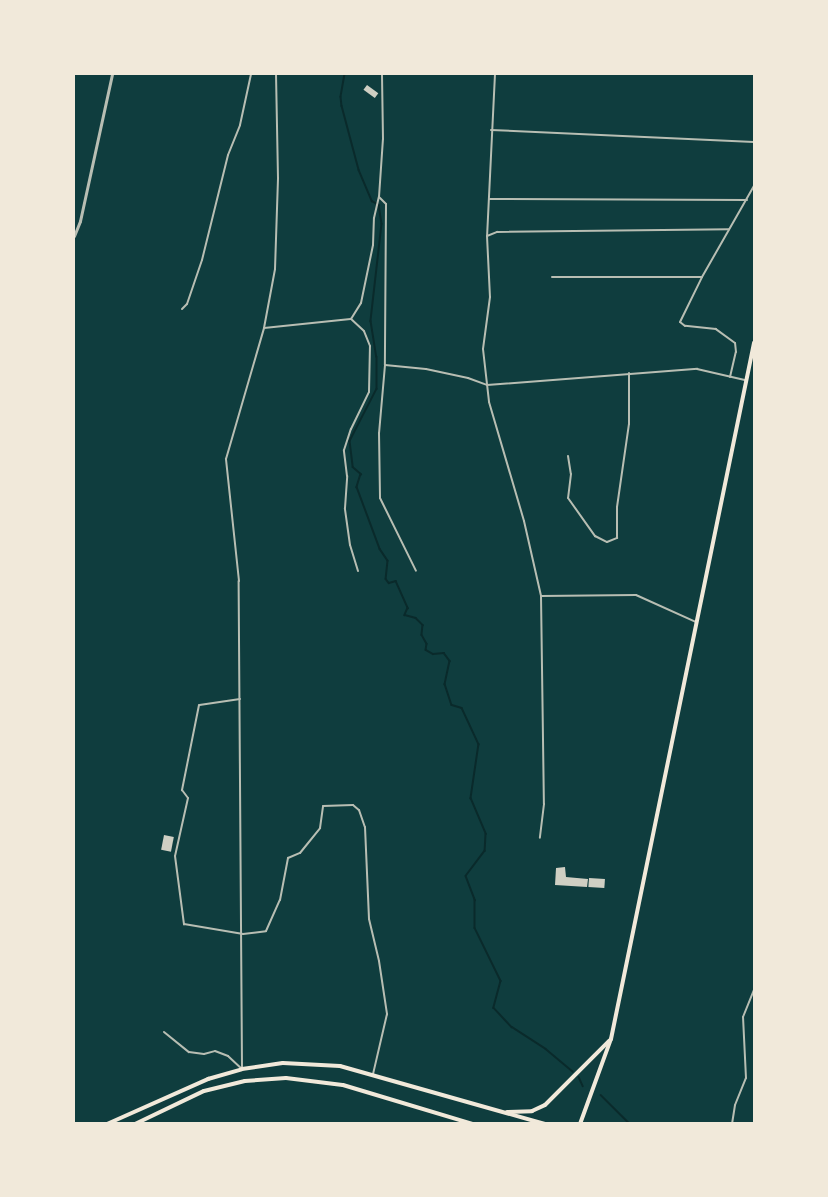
<!DOCTYPE html>
<html>
<head>
<meta charset="utf-8">
<style>
  body { margin:0 }
  #map { position:relative; width:828px; height:1197px; overflow:hidden; background:#0f3d3e; font-family:"Roboto Condensed",sans-serif }
  div>[style] { position:absolute }
  [style*='--x'] { left:calc(var(--x)*1px); top:calc(var(--y)*1px); width:calc(var(--w)*1px); rotate:calc(var(--a)*1deg) }
  .stream>* { height:1.5px; margin:-0.75px; padding:0 0.75px; transform-origin:0.75px; border-radius:0.75px; background:#0a2a2b }
  .building>* { inset:0; background:#cfcfc3; transform-origin:0 0 }
  .minor>* { height:2px; margin:-1px; padding:0 1px; transform-origin:1px; border-radius:1px; background:#b8beb3 }
  .tertiary>* { height:3px; margin:-1.5px; padding:0 1.5px; transform-origin:1.5px; border-radius:1.5px; background:#b8beb3 }
  .secondary>* { height:4px; margin:-2px; padding:0 2px; transform-origin:2px; border-radius:2px; background:#f1e9da }
  .primary>* { height:4px; margin:-2px; padding:0 2px; transform-origin:2px; border-radius:2px; background:#f1e9da }
  span { translate:-50% -50%; white-space:nowrap; text-align:center; line-height:1.15; -webkit-text-stroke:5px #f1e9da; paint-order:stroke }
  .frame { position:absolute; inset:0; border:75px solid #f1e9da; pointer-events:none }
</style>
</head>
<body>
<div id="map">
  <div class="stream">
    <i style="--x:345;--y:74;--w:23;--a:100"></i>
    <i style="--x:341;--y:97;--w:9;--a:84"></i>
    <i style="--x:342;--y:106;--w:66;--a:75.1"></i>
    <i style="--x:359;--y:170;--w:34;--a:67"></i>
    <i style="--x:372;--y:201;--w:8;--a:30"></i>
    <i style="--x:379;--y:205;--w:19;--a:81"></i>
    <i style="--x:382;--y:224;--w:98;--a:96.5"></i>
    <i style="--x:371;--y:321;--w:36;--a:81"></i>
    <i style="--x:377;--y:357;--w:32;--a:90"></i>
    <i style="--x:377;--y:389;--w:59;--a:117.4"></i>
    <i style="--x:350;--y:441;--w:26;--a:83"></i>
    <i style="--x:353;--y:467;--w:11;--a:41"></i>
    <i style="--x:361;--y:474;--w:14;--a:107"></i>
    <i style="--x:357;--y:487;--w:66;--a:69.6"></i>
    <i style="--x:380;--y:549;--w:14;--a:56"></i>
    <i style="--x:388;--y:561;--w:18;--a:96"></i>
    <i style="--x:386;--y:579;--w:5;--a:53"></i>
    <i style="--x:389;--y:583;--w:7;--a:-16"></i>
    <i style="--x:396;--y:581;--w:30;--a:66"></i>
    <i style="--x:408;--y:608;--w:8;--a:113"></i>
    <i style="--x:405;--y:615;--w:11;--a:15"></i>
    <i style="--x:416;--y:618;--w:10;--a:45"></i>
    <i style="--x:423;--y:625;--w:10;--a:96"></i>
    <i style="--x:422;--y:635;--w:10;--a:61"></i>
    <i style="--x:427;--y:644;--w:6;--a:99"></i>
    <i style="--x:426;--y:650;--w:8;--a:30"></i>
    <i style="--x:433;--y:654;--w:11;--a:-5"></i>
    <i style="--x:444;--y:653;--w:10;--a:53"></i>
    <i style="--x:450;--y:661;--w:24;--a:102"></i>
    <i style="--x:445;--y:684;--w:22;--a:72"></i>
    <i style="--x:452;--y:705;--w:10;--a:17"></i>
    <i style="--x:462;--y:708;--w:40;--a:65"></i>
    <i style="--x:479;--y:744;--w:55;--a:98.4"></i>
    <i style="--x:471;--y:798;--w:39;--a:67"></i>
    <i style="--x:486;--y:834;--w:17;--a:93"></i>
    <i style="--x:485;--y:851;--w:31;--a:127"></i>
    <i style="--x:466;--y:876;--w:26;--a:69"></i>
    <i style="--x:475;--y:900;--w:28;--a:90"></i>
    <i style="--x:475;--y:928;--w:59;--a:63.9"></i>
    <i style="--x:501;--y:981;--w:28;--a:105"></i>
    <i style="--x:494;--y:1008;--w:26;--a:47"></i>
    <i style="--x:512;--y:1027;--w:40;--a:32.9"></i>
    <i style="--x:546;--y:1049;--w:35;--a:40"></i>
    <i style="--x:579;--y:1077;--w:10;--a:66"></i>
    <i style="--x:601;--y:1095;--w:41;--a:45"></i>
  </div>
  <div class="building">
    <i style="left:367px;top:85px;width:14px;height:6px;rotate:36deg"></i>
    <i style="left:164px;top:835px;width:10px;height:15px;rotate:11deg"></i>
    <i style="clip-path:polygon(565px 867px,566px 877px,588px 879px,587px 887px,555px 885px,556px 868px)"></i>
    <i style="left:589px;top:878px;width:16px;height:9px;rotate:4deg"></i>
  </div>
  <div class="minor">
    <i style="--x:495;--y:74;--w:162;--a:92.8"></i>
    <i style="--x:487;--y:236;--w:61;--a:87.2"></i>
    <i style="--x:490;--y:297;--w:52;--a:97.7"></i>
    <i style="--x:483;--y:349;--w:53;--a:83.5"></i>
    <i style="--x:489;--y:402;--w:124;--a:73.6"></i>
    <i style="--x:524;--y:521;--w:77;--a:77.2"></i>
    <i style="--x:541;--y:596;--w:208;--a:89.2"></i>
    <i style="--x:544;--y:804;--w:34;--a:97"></i>
    <i style="--x:491;--y:130;--w:263;--a:2.6"></i>
    <i style="--x:379;--y:197;--w:10;--a:45"></i>
    <i style="--x:386;--y:204;--w:161;--a:90.4"></i>
    <i style="--x:385;--y:365;--w:68;--a:95"></i>
    <i style="--x:379;--y:433;--w:65;--a:89.1"></i>
    <i style="--x:380;--y:498;--w:81;--a:63.7"></i>
    <i style="--x:489;--y:199;--w:258;--a:0.2"></i>
    <i style="--x:487;--y:236;--w:11;--a:-22"></i>
    <i style="--x:497;--y:232;--w:232;--a:-0.7"></i>
    <i style="--x:552;--y:277;--w:150;--a:0"></i>
    <i style="--x:182;--y:309;--w:7;--a:-45"></i>
    <i style="--x:187;--y:304;--w:46;--a:-71.2"></i>
    <i style="--x:202;--y:260;--w:108;--a:-76.1"></i>
    <i style="--x:228;--y:155;--w:32;--a:-68"></i>
    <i style="--x:240;--y:125;--w:52;--a:-77.8"></i>
    <i style="--x:264;--y:328;--w:87;--a:-5.9"></i>
    <i style="--x:385;--y:365;--w:41;--a:5.6"></i>
    <i style="--x:426;--y:369;--w:43;--a:12.1"></i>
    <i style="--x:468;--y:378;--w:20;--a:20"></i>
    <i style="--x:487;--y:385;--w:211;--a:-4.4"></i>
    <i style="--x:697;--y:369;--w:49;--a:12.9"></i>
    <i style="--x:730;--y:377;--w:26;--a:-77"></i>
    <i style="--x:736;--y:352;--w:9;--a:-96"></i>
    <i style="--x:735;--y:343;--w:24;--a:-144"></i>
    <i style="--x:716;--y:329;--w:31;--a:-174"></i>
    <i style="--x:685;--y:326;--w:6;--a:-141"></i>
    <i style="--x:680;--y:322;--w:50;--a:-63.9"></i>
    <i style="--x:702;--y:277;--w:105;--a:-60.3"></i>
    <i style="--x:568;--y:456;--w:18;--a:81"></i>
    <i style="--x:571;--y:474;--w:24;--a:97"></i>
    <i style="--x:568;--y:498;--w:47;--a:54.6"></i>
    <i style="--x:595;--y:536;--w:13;--a:27"></i>
    <i style="--x:607;--y:542;--w:11;--a:-22"></i>
    <i style="--x:617;--y:538;--w:31;--a:-90"></i>
    <i style="--x:617;--y:507;--w:84;--a:-81.8"></i>
    <i style="--x:629;--y:424;--w:51;--a:-90"></i>
    <i style="--x:358;--y:571;--w:27;--a:-107"></i>
    <i style="--x:350;--y:545;--w:37;--a:-98"></i>
    <i style="--x:345;--y:508;--w:32;--a:-86"></i>
    <i style="--x:347;--y:476;--w:26;--a:-97"></i>
    <i style="--x:344;--y:450;--w:22;--a:-72"></i>
    <i style="--x:351;--y:429;--w:41;--a:-64.1"></i>
    <i style="--x:369;--y:392;--w:46;--a:-88.8"></i>
    <i style="--x:370;--y:346;--w:16;--a:-112"></i>
    <i style="--x:364;--y:331;--w:18;--a:-137"></i>
    <i style="--x:351;--y:319;--w:19;--a:-58"></i>
    <i style="--x:361;--y:303;--w:59;--a:-78.3"></i>
    <i style="--x:373;--y:245;--w:27;--a:-88"></i>
    <i style="--x:374;--y:218;--w:22;--a:-77"></i>
    <i style="--x:379;--y:197;--w:58;--a:-86.1"></i>
    <i style="--x:383;--y:139;--w:65;--a:-90.9"></i>
    <i style="--x:541;--y:596;--w:95;--a:-0.6"></i>
    <i style="--x:636;--y:595;--w:66;--a:24.2"></i>
    <i style="--x:240;--y:699;--w:41;--a:171.7"></i>
    <i style="--x:199;--y:705;--w:87;--a:101.3"></i>
    <i style="--x:182;--y:790;--w:10;--a:53"></i>
    <i style="--x:188;--y:798;--w:59;--a:102.6"></i>
    <i style="--x:175;--y:856;--w:69;--a:82.5"></i>
    <i style="--x:184;--y:924;--w:60;--a:9.6"></i>
    <i style="--x:243;--y:934;--w:23;--a:-7"></i>
    <i style="--x:266;--y:931;--w:34;--a:-66"></i>
    <i style="--x:280;--y:900;--w:43;--a:-79.2"></i>
    <i style="--x:288;--y:858;--w:13;--a:-23"></i>
    <i style="--x:300;--y:853;--w:32;--a:-51"></i>
    <i style="--x:320;--y:828;--w:22;--a:-82"></i>
    <i style="--x:323;--y:806;--w:30;--a:-2"></i>
    <i style="--x:353;--y:805;--w:8;--a:40"></i>
    <i style="--x:359;--y:810;--w:18;--a:71"></i>
    <i style="--x:365;--y:827;--w:92;--a:87.5"></i>
    <i style="--x:369;--y:919;--w:43;--a:76.6"></i>
    <i style="--x:379;--y:961;--w:54;--a:81.4"></i>
    <i style="--x:387;--y:1014;--w:62;--a:103.1"></i>
    <i style="--x:164;--y:1032;--w:32;--a:39"></i>
    <i style="--x:189;--y:1052;--w:15;--a:8"></i>
    <i style="--x:204;--y:1054;--w:11;--a:-15"></i>
    <i style="--x:215;--y:1051;--w:14;--a:21"></i>
    <i style="--x:228;--y:1056;--w:19;--a:43"></i>
    <i style="--x:242;--y:1068;--w:487;--a:-90.4"></i>
    <i style="--x:239;--y:581;--w:123;--a:-96.1"></i>
    <i style="--x:226;--y:459;--w:136;--a:-73.8"></i>
    <i style="--x:264;--y:328;--w:60;--a:-79.4"></i>
    <i style="--x:275;--y:269;--w:91;--a:-88.1"></i>
    <i style="--x:278;--y:178;--w:104;--a:-91.1"></i>
    <i style="--x:732;--y:1124;--w:19;--a:-81"></i>
    <i style="--x:735;--y:1105;--w:29;--a:-68"></i>
    <i style="--x:746;--y:1078;--w:61;--a:-92.8"></i>
    <i style="--x:743;--y:1017;--w:29;--a:-68"></i>
  </div>
  <div class="tertiary">
    <i style="--x:74;--y:236;--w:16;--a:-68"></i>
    <i style="--x:80;--y:221;--w:150;--a:-77.7"></i>
  </div>
  <div class="secondary">
    <i style="--x:507;--y:1112;--w:25;--a:-2"></i>
    <i style="--x:532;--y:1111;--w:14;--a:-25"></i>
    <i style="--x:545;--y:1105;--w:91;--a:-45"></i>
    <i style="--x:580;--y:1124;--w:90;--a:-70"></i>
    <i style="--x:611;--y:1039;--w:711;--a:-78.39"></i>
  </div>
  <div class="primary">
    <i style="--x:107;--y:1124;--w:111;--a:-24"></i>
    <i style="--x:208;--y:1079;--w:35;--a:-16"></i>
    <i style="--x:242;--y:1069;--w:41;--a:-8.3"></i>
    <i style="--x:283;--y:1063;--w:57;--a:3"></i>
    <i style="--x:340;--y:1066;--w:213;--a:15.8"></i>
    <i style="--x:135;--y:1124;--w:76;--a:-25.6"></i>
    <i style="--x:204;--y:1091;--w:42;--a:-13.7"></i>
    <i style="--x:245;--y:1081;--w:41;--a:-4.2"></i>
    <i style="--x:286;--y:1078;--w:57;--a:7"></i>
    <i style="--x:343;--y:1085;--w:136;--a:16.7"></i>
  </div>
  <div class="frame"></div>
</div>
</body>
</html>
